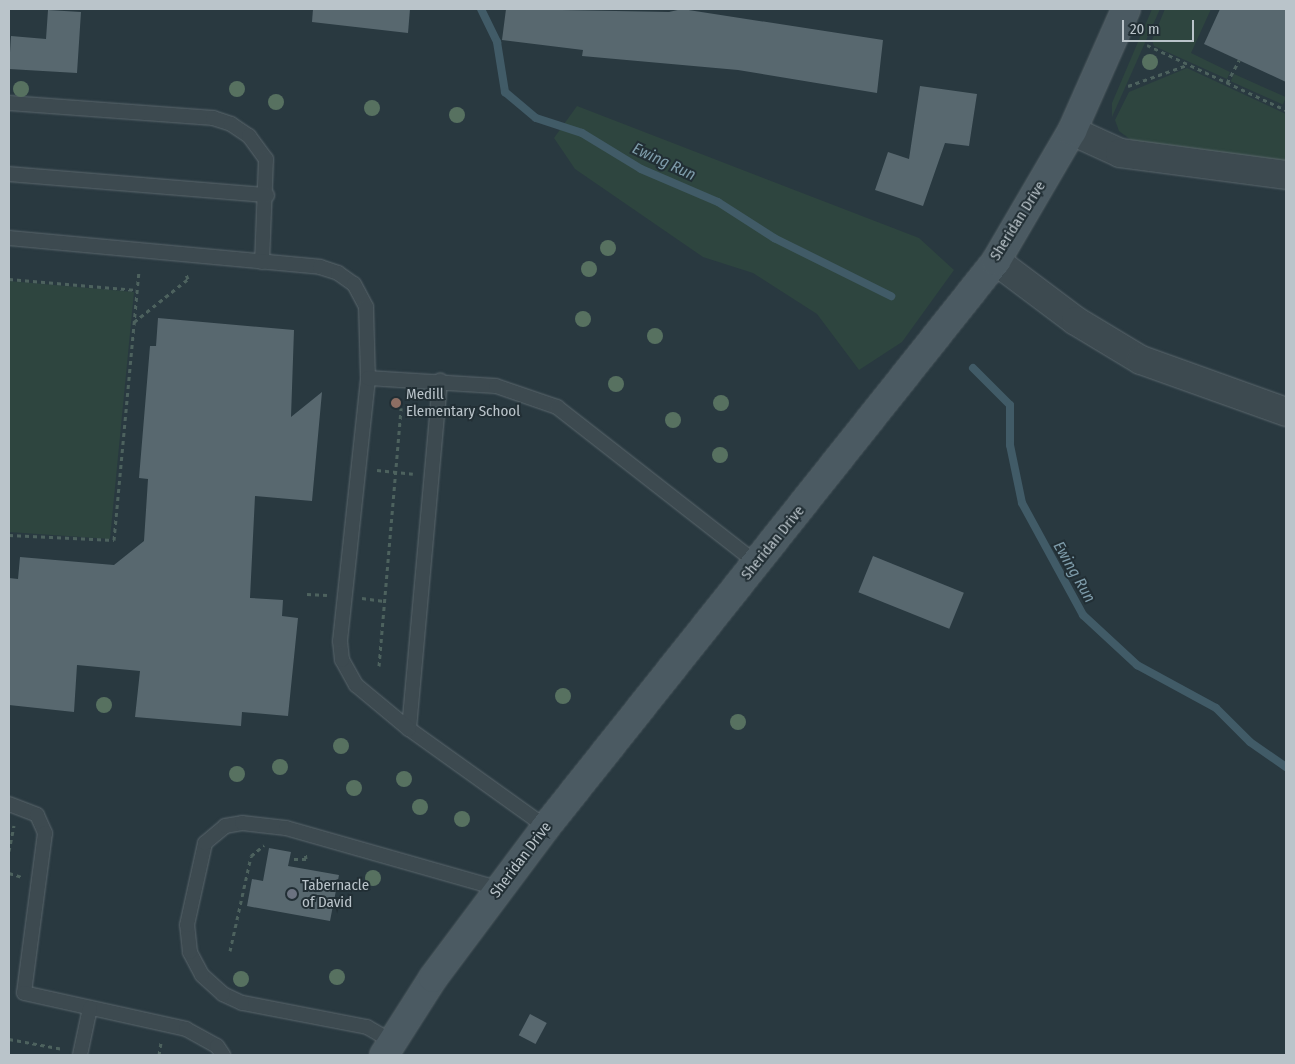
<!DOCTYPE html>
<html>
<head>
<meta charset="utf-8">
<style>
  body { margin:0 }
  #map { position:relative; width:1295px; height:1064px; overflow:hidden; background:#293940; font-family:"Fira Sans Condensed",sans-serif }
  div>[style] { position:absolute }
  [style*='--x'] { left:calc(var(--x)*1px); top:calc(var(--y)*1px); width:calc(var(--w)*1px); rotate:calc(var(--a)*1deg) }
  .green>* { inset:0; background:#2e453f; transform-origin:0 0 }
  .stream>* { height:8px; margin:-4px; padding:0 4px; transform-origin:4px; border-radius:4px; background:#415b67 }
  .building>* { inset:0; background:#58686f; transform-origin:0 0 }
  .path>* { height:3px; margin-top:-1.5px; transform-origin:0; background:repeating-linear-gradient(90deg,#4d625e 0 4px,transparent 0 8px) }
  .roads { filter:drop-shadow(0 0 1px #5b676d) drop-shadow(0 0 1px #5b676d) }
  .lane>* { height:14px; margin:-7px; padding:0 7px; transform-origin:7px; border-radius:7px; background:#3d4a50 }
  .street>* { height:28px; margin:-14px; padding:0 14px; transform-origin:14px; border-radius:14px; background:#3d4a50 }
  .secondary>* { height:28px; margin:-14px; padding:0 14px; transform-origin:14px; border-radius:14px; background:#4b5a62 }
  .trees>* { width:16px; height:16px; margin:-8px; border-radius:50%; background:#577160 }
  .dots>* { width:14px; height:14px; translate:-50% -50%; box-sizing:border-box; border:2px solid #222f35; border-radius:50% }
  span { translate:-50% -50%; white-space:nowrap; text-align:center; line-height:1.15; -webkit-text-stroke:4px #222f35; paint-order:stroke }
  .street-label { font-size:15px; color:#bac4ca }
  .poi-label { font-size:15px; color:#bac4ca }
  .left { translate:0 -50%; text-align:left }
  .water-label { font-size:16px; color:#7e9caa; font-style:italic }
  .frame { position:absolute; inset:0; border:10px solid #bac4ca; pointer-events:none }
  .scale { position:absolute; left:1122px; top:20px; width:72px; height:22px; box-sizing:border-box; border:2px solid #bac4ca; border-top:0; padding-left:6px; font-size:15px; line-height:18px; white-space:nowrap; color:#bac4ca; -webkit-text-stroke:4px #222f35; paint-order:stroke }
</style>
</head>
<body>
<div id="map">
  <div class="green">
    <i style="clip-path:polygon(1152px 9px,1160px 9px,1112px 117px,1112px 103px)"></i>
    <i style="clip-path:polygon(1165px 9px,1211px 9px,1191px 53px,1230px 72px,1227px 79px,1154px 46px,1152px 40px)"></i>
    <i style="clip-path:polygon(1187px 68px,1286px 114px,1286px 166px,1139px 146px,1119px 131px,1115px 120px,1129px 92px)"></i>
    <i style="left:1234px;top:74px;width:57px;height:8px;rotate:24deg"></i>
    <i style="clip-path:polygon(577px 106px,919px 238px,954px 270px,902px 342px,859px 370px,817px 314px,753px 273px,703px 257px,575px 169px,554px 138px)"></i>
    <i style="clip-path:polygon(9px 281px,134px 292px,110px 539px,9px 532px)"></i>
  </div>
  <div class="stream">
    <i style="--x:481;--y:9;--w:37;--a:64"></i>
    <i style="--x:497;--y:42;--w:51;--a:80.9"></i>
    <i style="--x:505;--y:92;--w:40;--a:40"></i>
    <i style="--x:536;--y:118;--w:48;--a:18.1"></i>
    <i style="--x:582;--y:133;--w:69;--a:31.4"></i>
    <i style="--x:641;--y:169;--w:84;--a:23.2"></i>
    <i style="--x:718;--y:202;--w:67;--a:32.7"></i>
    <i style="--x:774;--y:238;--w:131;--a:26.4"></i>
    <i style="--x:973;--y:368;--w:52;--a:45"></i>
    <i style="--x:1010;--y:405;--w:40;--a:90"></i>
    <i style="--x:1010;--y:445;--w:59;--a:78.3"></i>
    <i style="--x:1022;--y:503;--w:128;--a:61.4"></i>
    <i style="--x:1083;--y:615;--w:74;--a:42.8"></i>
    <i style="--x:1137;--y:665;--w:90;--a:28.6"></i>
    <i style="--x:1216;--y:708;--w:48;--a:45"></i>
    <i style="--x:1250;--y:742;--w:44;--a:34.8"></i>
  </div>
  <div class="building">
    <i style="clip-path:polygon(313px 9px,410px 9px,408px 33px,312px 22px)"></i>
    <i style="clip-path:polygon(506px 9px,669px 12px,682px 9px,883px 40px,877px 93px,738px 70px,582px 56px,583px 50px,502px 40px)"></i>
    <i style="clip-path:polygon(1220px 9px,1286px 9px,1286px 82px,1204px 44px)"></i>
    <i style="clip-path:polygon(48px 10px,81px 12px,77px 73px,9px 69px,11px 36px,46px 39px)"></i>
    <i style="clip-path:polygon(920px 86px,977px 94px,969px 146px,945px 143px,923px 206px,875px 190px,888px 152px,909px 159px)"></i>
    <i style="clip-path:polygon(158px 318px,294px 330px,291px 417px,322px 392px,312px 501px,255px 496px,250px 598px,283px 600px,282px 616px,298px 618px,288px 716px,242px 712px,241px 726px,135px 717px,140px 671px,77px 665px,74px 712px,9px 705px,9px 578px,18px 579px,20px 557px,114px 565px,144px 541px,148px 479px,139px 478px,150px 346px,156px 346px)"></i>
    <i style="left:873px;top:556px;width:98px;height:39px;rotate:22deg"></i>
    <i style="clip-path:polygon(269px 848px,291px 852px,288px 866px,339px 875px,330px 921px,247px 906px,252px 879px,263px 881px)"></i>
    <i style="left:530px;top:1014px;width:19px;height:24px;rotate:28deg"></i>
  </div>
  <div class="path">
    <i style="--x:1147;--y:45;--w:153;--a:25.1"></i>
    <i style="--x:1227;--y:83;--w:26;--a:-62"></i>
    <i style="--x:1128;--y:86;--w:63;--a:-19.6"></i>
    <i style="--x:9;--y:279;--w:128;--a:4.9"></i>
    <i style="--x:134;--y:322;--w:69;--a:-38.5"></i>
    <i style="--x:188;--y:279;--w:5;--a:-112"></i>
    <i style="--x:377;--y:470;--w:36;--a:6"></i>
    <i style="--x:9;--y:535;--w:105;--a:2.7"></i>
    <i style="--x:114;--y:540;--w:271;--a:-84.7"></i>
    <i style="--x:307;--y:594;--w:20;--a:3"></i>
    <i style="--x:362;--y:598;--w:22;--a:8"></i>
    <i style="--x:379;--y:666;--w:259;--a:-85.1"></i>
    <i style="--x:9;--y:851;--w:26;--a:-79"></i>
    <i style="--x:294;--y:859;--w:12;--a:0"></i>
    <i style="--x:306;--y:859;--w:7;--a:-98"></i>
    <i style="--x:9;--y:873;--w:14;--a:17"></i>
    <i style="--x:230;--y:951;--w:97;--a:-77.5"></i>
    <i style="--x:251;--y:856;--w:17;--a:-40"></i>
    <i style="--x:9;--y:1039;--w:55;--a:10.5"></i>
    <i style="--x:159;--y:1055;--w:13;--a:-81"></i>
  </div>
  <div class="roads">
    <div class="lane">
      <i style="--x:9;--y:103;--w:205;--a:4.2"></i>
      <i style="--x:213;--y:118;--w:19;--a:18"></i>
      <i style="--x:231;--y:124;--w:22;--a:34"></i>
      <i style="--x:249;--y:136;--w:29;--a:54"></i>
      <i style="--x:266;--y:159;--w:103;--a:92.2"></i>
      <i style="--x:9;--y:174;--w:259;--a:4.7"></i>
      <i style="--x:9;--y:238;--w:312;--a:5.3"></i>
      <i style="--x:320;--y:267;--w:19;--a:18"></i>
      <i style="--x:338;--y:273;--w:19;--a:35"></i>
      <i style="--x:354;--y:284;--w:26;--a:62"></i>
      <i style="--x:366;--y:307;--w:71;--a:88.4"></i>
      <i style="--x:409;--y:729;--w:350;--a:-84.9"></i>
      <i style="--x:9;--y:804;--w:30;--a:21"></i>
      <i style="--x:37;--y:815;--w:20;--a:66"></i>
      <i style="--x:45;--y:833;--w:161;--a:97.5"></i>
      <i style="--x:24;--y:993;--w:166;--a:12.5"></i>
      <i style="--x:186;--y:1029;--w:35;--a:29"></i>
      <i style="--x:217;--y:1046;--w:11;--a:56"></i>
      <i style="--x:546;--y:827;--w:168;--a:-144.4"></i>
      <i style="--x:409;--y:729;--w:69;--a:-140.3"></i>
      <i style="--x:356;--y:685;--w:29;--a:-119"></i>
      <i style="--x:342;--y:660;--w:19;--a:-96"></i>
      <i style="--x:340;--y:641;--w:264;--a:-83.9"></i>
      <i style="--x:368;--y:378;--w:128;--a:3.6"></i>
      <i style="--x:496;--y:386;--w:65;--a:19"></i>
      <i style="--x:557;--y:407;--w:254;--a:38"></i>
      <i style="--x:393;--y:1042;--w:30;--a:-150"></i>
      <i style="--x:367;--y:1027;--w:127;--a:-169.1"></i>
      <i style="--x:242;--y:1003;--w:21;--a:-155"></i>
      <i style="--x:223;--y:994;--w:28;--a:-138"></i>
      <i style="--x:202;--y:975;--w:26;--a:-118"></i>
      <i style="--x:190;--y:952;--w:27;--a:-96"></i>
      <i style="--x:187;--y:925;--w:84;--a:-77.6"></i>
      <i style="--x:205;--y:843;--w:26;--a:-40"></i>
      <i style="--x:225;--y:826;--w:17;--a:-10"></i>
      <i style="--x:242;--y:823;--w:44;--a:6.5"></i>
      <i style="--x:286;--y:828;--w:223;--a:15.9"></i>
      <i style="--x:80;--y:1055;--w:48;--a:-78"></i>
    </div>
    <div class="street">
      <i style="--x:1072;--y:131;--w:53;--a:24.6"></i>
      <i style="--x:1120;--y:153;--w:167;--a:7.5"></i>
      <i style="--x:996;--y:261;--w:100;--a:36.9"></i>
      <i style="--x:1076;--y:321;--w:76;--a:31"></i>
      <i style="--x:1141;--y:360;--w:154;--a:19.7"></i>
    </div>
    <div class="secondary">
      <i style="--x:384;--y:1055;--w:91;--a:-57.5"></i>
      <i style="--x:433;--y:978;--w:189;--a:-53.2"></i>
      <i style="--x:546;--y:827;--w:723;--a:-51.51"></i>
      <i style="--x:996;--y:261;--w:151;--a:-59.7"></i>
      <i style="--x:1072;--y:131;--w:133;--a:-66.1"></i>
    </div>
  </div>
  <div class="trees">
    <i style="left:1150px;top:62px"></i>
    <i style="left:21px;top:89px"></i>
    <i style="left:237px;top:89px"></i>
    <i style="left:276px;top:102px"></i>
    <i style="left:372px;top:108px"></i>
    <i style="left:457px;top:115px"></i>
    <i style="left:608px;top:248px"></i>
    <i style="left:589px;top:269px"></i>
    <i style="left:583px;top:319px"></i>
    <i style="left:655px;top:336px"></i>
    <i style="left:616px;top:384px"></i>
    <i style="left:721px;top:403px"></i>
    <i style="left:673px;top:420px"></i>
    <i style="left:720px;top:455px"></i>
    <i style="left:563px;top:696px"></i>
    <i style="left:104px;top:705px"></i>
    <i style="left:738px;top:722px"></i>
    <i style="left:341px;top:746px"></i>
    <i style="left:280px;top:767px"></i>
    <i style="left:237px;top:774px"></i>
    <i style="left:404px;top:779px"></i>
    <i style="left:354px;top:788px"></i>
    <i style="left:420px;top:807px"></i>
    <i style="left:462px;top:819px"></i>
    <i style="left:373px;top:878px"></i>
    <i style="left:337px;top:977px"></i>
    <i style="left:241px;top:979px"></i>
  </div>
  <div class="dots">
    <i style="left:396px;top:403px;background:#8d6e63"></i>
    <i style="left:292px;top:894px;background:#6b7280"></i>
  </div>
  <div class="street-label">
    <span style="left:1018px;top:221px;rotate:-58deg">Sheridan Drive</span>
    <span style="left:773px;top:543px;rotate:-51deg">Sheridan Drive</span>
    <span style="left:521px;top:860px;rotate:-53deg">Sheridan Drive</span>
  </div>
  <div class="poi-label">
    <span class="left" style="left:406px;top:403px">Medill<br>Elementary School</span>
    <span class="left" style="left:302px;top:894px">Tabernacle<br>of David</span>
  </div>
  <div class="water-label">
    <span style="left:664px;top:162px;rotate:25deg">Ewing Run</span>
    <span style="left:1074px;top:572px;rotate:60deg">Ewing Run</span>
  </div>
  <div class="frame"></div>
  <div class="scale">20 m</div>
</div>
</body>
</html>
